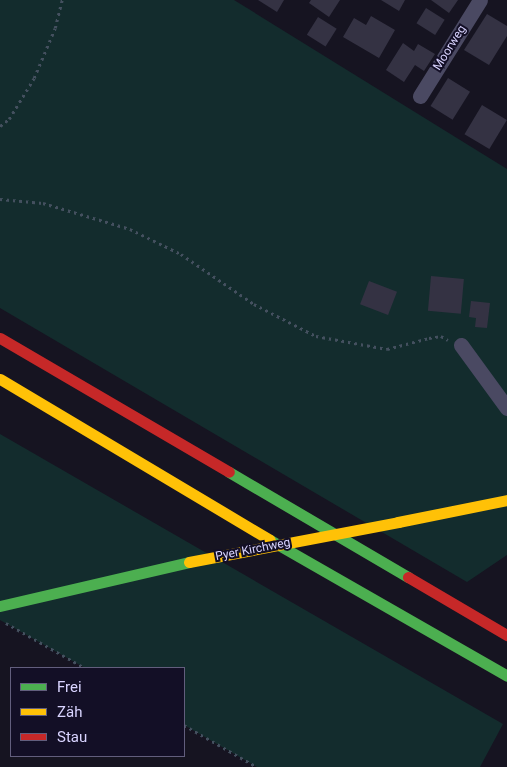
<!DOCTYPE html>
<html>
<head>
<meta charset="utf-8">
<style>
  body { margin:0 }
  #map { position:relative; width:507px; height:767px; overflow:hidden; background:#161421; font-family:Roboto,sans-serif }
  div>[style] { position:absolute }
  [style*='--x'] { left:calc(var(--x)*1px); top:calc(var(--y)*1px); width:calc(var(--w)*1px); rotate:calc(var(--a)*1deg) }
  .green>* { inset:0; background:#132c2d }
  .building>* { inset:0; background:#343243; transform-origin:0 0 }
  .path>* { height:2.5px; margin-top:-1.25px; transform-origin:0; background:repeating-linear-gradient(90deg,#44505f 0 2.5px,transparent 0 6.5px) }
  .street>* { height:15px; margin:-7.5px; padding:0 7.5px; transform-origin:7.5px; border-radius:7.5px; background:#4a4962 }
  .fast>* { height:11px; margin:-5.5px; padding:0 5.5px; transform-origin:5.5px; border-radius:5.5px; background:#4caf50 }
  .slow>* { height:11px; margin:-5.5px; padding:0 5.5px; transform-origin:5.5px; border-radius:5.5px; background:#ffc107 }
  .jam>* { height:11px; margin:-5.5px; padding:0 5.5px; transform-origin:5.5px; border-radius:5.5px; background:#c62828 }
  .slow-bridge>* { height:11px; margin:-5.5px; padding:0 5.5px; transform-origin:5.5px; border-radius:5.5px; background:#ffc107 }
  span { translate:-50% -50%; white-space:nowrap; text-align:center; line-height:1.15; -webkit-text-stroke:4px #130f26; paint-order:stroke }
  .street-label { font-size:12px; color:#d9d4ff }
  .legend { position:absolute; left:10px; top:667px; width:175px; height:90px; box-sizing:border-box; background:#130f26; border:1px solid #625e7d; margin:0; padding:6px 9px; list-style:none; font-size:15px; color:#d9d4ff }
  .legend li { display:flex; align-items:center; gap:10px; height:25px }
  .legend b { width:25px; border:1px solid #625e7d }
</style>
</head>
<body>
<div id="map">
  <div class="green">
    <i style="clip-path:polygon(0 0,234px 0,507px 169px,507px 555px,467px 582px,0 308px)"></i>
    <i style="clip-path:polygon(0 434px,503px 724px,480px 767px,257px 767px,184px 725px,184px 668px,85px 668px,0 620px)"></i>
  </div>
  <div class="building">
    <i style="clip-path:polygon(258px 0,284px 0,277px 12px)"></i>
    <i style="clip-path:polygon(311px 0,340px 0,329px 17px,309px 3px)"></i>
    <i style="clip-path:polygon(381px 0,405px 0,399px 11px)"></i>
    <i style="clip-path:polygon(431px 0,458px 0,449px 13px)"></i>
    <i style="left:426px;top:8px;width:22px;height:18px;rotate:32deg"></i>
    <i style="clip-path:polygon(487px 14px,507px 26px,507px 36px,489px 65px,464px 50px)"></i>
    <i style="clip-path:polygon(371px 16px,395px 30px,379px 58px,343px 37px,354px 18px,366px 25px)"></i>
    <i style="left:318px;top:17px;width:22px;height:21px;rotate:32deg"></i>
    <i style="clip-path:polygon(403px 43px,414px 51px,418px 44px,435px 54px,424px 71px,415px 65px,404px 82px,386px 70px)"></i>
    <i style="left:448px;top:78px;width:26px;height:33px;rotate:32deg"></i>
    <i style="left:482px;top:105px;width:29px;height:34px;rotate:31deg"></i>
    <i style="left:431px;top:276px;width:33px;height:35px;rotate:5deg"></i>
    <i style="left:369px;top:281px;width:30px;height:25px;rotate:21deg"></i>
    <i style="clip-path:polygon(471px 301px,490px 303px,487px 328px,475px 327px,476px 318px,469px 317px)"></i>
  </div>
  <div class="path">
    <i style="--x:0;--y:126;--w:11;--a:-38"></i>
    <i style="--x:9;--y:119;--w:48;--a:-58.6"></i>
    <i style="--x:34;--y:78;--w:54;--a:-67.2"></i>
    <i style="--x:55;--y:28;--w:29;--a:-76"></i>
    <i style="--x:0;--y:199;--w:43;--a:5.3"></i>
    <i style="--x:43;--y:203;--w:91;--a:16.6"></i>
    <i style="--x:130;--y:229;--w:57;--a:26.1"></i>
    <i style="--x:181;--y:254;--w:88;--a:34.4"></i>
    <i style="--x:254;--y:304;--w:70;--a:27.3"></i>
    <i style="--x:316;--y:336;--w:72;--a:10.4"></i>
    <i style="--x:387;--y:349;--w:43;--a:-14.7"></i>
    <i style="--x:429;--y:338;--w:12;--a:-9"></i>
    <i style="--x:441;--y:336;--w:8;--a:30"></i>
    <i style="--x:6;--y:623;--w:91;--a:29.7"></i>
    <i style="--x:184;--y:725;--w:84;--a:29.9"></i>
  </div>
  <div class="street">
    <i style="--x:420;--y:96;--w:113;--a:-58"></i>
    <i style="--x:461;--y:345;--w:78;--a:53.9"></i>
  </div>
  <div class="fast">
    <i style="--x:229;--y:472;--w:208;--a:30.4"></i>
    <i style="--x:270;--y:540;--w:273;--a:29.8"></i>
    <i style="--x:0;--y:606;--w:194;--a:-13.1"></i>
  </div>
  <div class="slow">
    <i style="--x:0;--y:379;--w:314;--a:30.8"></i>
    <i style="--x:398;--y:522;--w:111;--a:-11.4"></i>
  </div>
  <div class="jam">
    <i style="--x:0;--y:338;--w:265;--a:30.3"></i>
    <i style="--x:408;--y:577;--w:115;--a:30.4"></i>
  </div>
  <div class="slow-bridge">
    <i style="--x:189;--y:562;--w:213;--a:-10.8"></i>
  </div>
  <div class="street-label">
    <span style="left:450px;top:48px;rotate:-58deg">Moorweg</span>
    <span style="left:253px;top:550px;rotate:-11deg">Pyer Kirchweg</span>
  </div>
  <ul class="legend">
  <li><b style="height:6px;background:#4caf50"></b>Frei</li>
  <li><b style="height:6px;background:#ffc107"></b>Zäh</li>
  <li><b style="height:6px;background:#c62828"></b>Stau</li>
  </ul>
</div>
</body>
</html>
